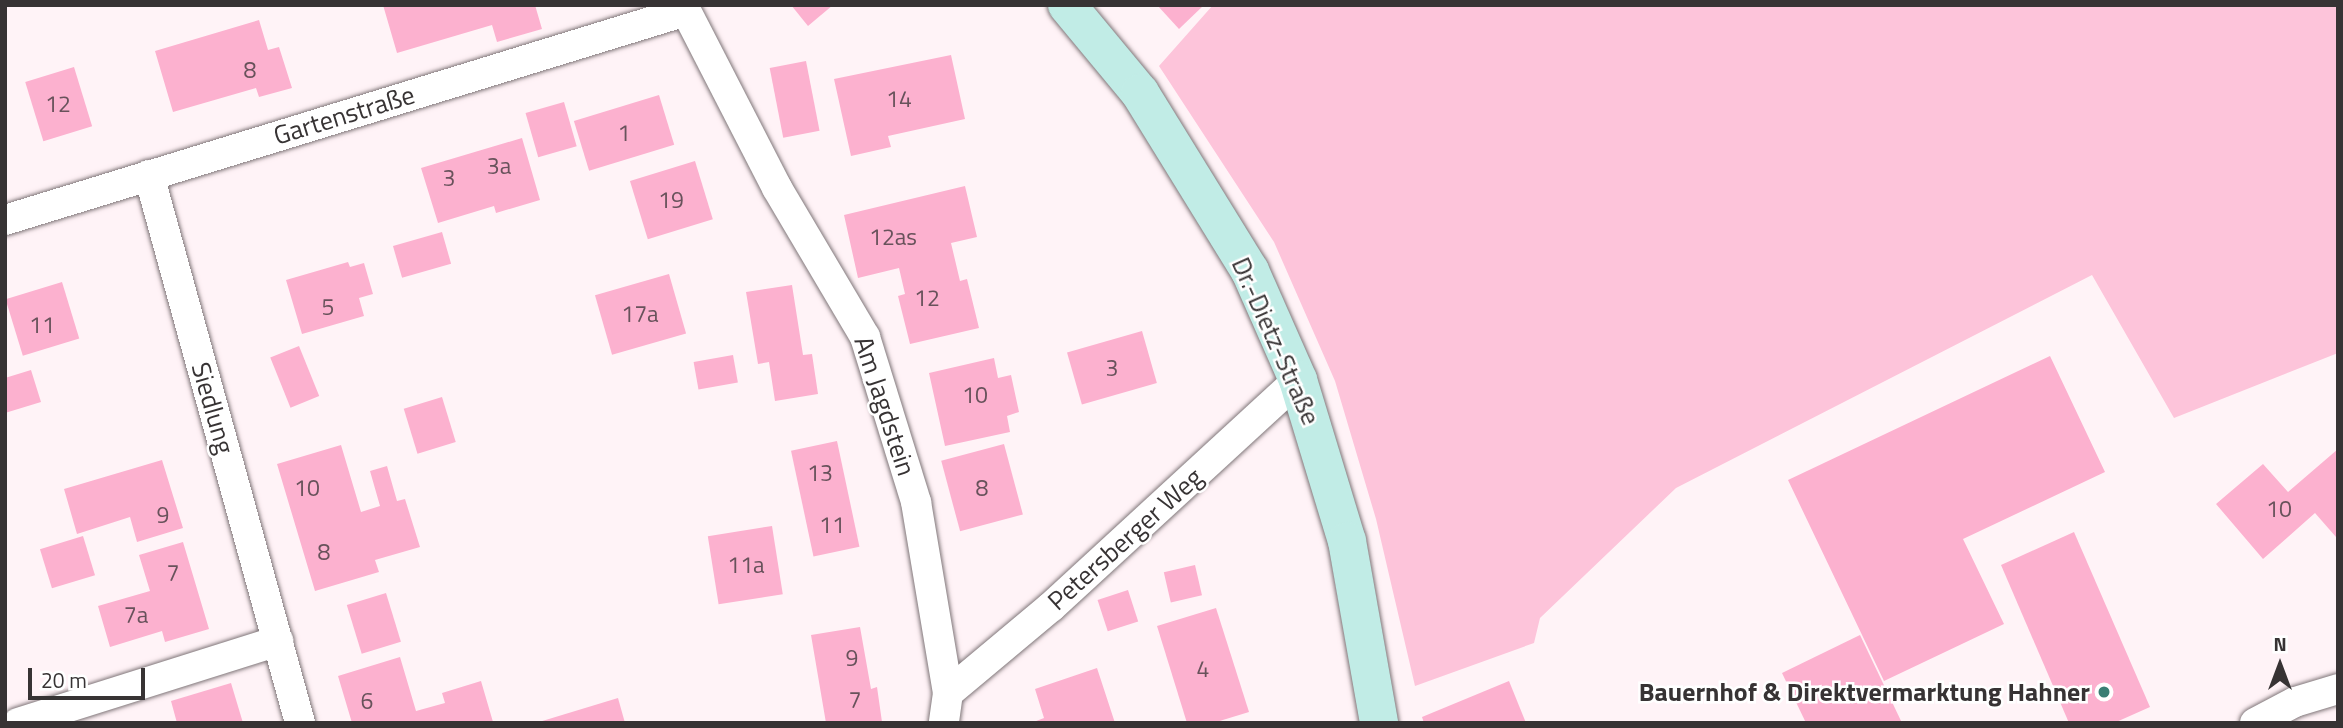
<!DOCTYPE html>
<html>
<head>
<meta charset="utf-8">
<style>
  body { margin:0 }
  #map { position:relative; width:2343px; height:728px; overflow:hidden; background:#fff3f7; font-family:"Titillium Web",sans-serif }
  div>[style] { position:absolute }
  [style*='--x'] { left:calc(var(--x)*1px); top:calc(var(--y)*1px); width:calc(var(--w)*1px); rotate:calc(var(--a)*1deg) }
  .green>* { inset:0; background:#fdc4da }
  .building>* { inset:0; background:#fcb1cf; transform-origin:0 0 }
  .roads { filter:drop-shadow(0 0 2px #807679) drop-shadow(0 0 2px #807679) }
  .street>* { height:30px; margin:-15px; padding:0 15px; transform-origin:15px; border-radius:15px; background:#fff }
  .secondary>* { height:38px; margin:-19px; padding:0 19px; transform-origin:19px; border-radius:19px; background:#c1ece6 }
  .dots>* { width:19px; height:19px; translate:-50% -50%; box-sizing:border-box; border:4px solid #fff; border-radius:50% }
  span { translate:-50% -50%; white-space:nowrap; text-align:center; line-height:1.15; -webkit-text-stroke:5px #fff; paint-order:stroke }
  .number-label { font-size:23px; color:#68525b }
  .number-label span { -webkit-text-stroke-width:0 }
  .street-label { font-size:26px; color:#373334 }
  .poi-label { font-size:26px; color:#373334; font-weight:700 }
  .right { translate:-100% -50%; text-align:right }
  .frame { position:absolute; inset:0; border:7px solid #373334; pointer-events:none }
  .north { position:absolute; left:2245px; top:630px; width:70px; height:70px; -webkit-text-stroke:5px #fff; paint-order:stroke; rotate:0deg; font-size:19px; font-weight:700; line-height:28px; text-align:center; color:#373334 }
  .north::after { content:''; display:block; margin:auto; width:24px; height:32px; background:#373334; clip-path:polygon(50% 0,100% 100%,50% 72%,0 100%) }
  .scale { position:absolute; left:28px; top:668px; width:117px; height:32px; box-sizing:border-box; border:4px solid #373334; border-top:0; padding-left:9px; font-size:21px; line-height:24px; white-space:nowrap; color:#373334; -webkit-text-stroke:5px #fff; paint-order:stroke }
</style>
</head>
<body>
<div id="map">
  <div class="green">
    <i style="clip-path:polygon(1213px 5px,2338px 5px,2338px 353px,2174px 418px,2092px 275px,1676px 488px,1540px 618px,1534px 643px,1415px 686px,1376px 519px,1335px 381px,1274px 242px,1159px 66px)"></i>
  </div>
  <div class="building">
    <i style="clip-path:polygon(383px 5px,535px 5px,542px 29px,497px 42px,492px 25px,397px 53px)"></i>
    <i style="clip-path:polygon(791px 5px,833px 5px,808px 26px)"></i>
    <i style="clip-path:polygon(1157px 5px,1204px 5px,1179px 29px)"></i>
    <i style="clip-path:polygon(259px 20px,268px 50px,279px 47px,292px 88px,259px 97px,256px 88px,173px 112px,155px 51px)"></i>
    <i style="clip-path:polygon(951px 55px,965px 119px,888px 136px,891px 147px,851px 156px,834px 79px)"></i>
    <i style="left:806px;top:61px;width:71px;height:37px;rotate:79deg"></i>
    <i style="left:74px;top:67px;width:62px;height:51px;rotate:73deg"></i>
    <i style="left:659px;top:95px;width:52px;height:89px;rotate:73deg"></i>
    <i style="left:564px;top:102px;width:46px;height:40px;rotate:74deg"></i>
    <i style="clip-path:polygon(522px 138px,540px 200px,496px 213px,494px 206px,438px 223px,421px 168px)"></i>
    <i style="left:695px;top:161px;width:61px;height:68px;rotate:73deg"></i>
    <i style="clip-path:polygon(965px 186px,977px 237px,951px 243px,960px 281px,967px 279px,979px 328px,910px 344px,898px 296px,905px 294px,899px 268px,858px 278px,844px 215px)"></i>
    <i style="left:442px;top:232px;width:33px;height:51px;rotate:74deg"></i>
    <i style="clip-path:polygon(348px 262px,350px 267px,364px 263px,373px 294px,359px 298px,364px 316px,302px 334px,286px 280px)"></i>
    <i style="left:669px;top:274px;width:62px;height:77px;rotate:74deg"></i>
    <i style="left:62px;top:282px;width:59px;height:59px;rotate:73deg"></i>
    <i style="clip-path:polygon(792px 285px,803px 355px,812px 354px,818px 394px,775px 401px,769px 362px,758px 364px,746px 292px)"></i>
    <i style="left:1142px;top:331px;width:54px;height:78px;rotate:74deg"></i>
    <i style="left:299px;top:346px;width:54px;height:31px;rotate:68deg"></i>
    <i style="left:733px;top:355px;width:28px;height:40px;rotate:80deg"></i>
    <i style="clip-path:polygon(2050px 356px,2105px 472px,1963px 539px,2004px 624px,1884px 681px,1788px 480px)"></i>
    <i style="clip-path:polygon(994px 358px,998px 378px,1011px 375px,1019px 412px,1007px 416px,1010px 432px,945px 446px,929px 373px)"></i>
    <i style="clip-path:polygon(31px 370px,41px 402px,5px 413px,5px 378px)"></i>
    <i style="left:442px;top:397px;width:47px;height:40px;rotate:73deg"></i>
    <i style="left:837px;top:441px;width:108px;height:47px;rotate:78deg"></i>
    <i style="left:1004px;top:444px;width:73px;height:65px;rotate:75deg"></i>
    <i style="clip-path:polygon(341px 445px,361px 512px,380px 506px,370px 471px,387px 466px,397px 501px,405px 499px,420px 547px,375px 560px,379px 572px,315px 591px,277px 464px)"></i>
    <i style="clip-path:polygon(2338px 449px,2336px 537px,2315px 513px,2263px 559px,2216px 504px,2263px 464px,2288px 492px)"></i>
    <i style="clip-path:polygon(162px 460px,183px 528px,137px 542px,130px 517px,77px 534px,64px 489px)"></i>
    <i style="left:772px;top:526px;width:69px;height:65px;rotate:81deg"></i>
    <i style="clip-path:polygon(2074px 532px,2150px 707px,2114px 723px,2069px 723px,2001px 565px)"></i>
    <i style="left:83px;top:536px;width:41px;height:45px;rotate:73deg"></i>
    <i style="clip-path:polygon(183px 542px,209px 629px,165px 642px,162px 631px,110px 647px,98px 606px,150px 591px,139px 555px)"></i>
    <i style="left:1195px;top:565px;width:31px;height:32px;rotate:77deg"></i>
    <i style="left:1128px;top:590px;width:33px;height:32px;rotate:72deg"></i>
    <i style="left:386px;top:593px;width:51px;height:41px;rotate:73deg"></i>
    <i style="clip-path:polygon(1216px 608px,1249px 712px,1213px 723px,1187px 723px,1157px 626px)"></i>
    <i style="clip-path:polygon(860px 627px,871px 689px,877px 687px,882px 722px,826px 723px,811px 635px)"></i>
    <i style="clip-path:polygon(1860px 635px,1902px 723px,1806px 723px,1782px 673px)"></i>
    <i style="clip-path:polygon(400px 657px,416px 711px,445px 703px,442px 693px,481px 681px,493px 722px,352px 723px,338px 676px)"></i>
    <i style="clip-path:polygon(1097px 668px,1115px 723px,1031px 723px,1044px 718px,1035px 689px)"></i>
    <i style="clip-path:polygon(1509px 681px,1526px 723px,1424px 723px,1422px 717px)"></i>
    <i style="clip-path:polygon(231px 683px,243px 723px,177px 723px,171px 701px)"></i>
    <i style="clip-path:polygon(618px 698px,625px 723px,539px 723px,539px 722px)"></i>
  </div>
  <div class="roads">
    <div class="street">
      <i style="--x:683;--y:5;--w:206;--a:62.8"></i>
      <i style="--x:777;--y:188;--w:173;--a:59.4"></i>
      <i style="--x:865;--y:337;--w:173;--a:72.8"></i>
      <i style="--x:916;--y:502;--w:194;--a:80.5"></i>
      <i style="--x:948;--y:693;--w:30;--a:98"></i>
      <i style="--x:149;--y:175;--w:568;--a:74.59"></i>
      <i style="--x:5;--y:220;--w:709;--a:-17.06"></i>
      <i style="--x:948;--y:693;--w:134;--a:-39.9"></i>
      <i style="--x:1051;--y:607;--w:335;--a:-42.6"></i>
      <i style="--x:18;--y:723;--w:273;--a:-17.5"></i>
      <i style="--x:2255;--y:723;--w:45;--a:-27.7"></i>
      <i style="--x:2295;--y:702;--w:45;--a:-16.8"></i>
    </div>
    <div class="secondary">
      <i style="--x:1067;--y:5;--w:114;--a:50.3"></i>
      <i style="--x:1140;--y:93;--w:209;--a:58.3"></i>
      <i style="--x:1250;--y:271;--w:119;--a:66.2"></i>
      <i style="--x:1298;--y:380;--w:168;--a:73.1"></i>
      <i style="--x:1347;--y:541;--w:185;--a:80"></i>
    </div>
  </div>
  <div class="dots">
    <i style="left:2104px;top:692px;background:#397e73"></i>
  </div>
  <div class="number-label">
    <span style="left:250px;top:70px">8</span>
    <span style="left:899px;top:99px">14</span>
    <span style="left:58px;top:104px">12</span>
    <span style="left:624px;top:133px">1</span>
    <span style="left:499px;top:166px">3a</span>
    <span style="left:449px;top:178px">3</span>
    <span style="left:671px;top:200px">19</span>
    <span style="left:893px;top:237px">12as</span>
    <span style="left:927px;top:298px">12</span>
    <span style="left:328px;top:307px">5</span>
    <span style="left:640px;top:314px">17a</span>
    <span style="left:42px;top:325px">11</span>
    <span style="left:1112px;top:368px">3</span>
    <span style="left:975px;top:395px">10</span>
    <span style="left:820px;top:473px">13</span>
    <span style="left:307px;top:488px">10</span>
    <span style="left:982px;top:488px">8</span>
    <span style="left:2279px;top:509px">10</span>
    <span style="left:163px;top:515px">9</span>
    <span style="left:832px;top:525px">11</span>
    <span style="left:324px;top:552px">8</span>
    <span style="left:746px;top:565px">11a</span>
    <span style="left:173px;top:573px">7</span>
    <span style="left:136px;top:615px">7a</span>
    <span style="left:852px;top:658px">9</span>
    <span style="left:1203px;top:669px">4</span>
    <span style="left:855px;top:700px">7</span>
    <span style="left:367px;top:701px">6</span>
  </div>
  <div class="street-label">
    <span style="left:344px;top:115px;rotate:-17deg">Gartenstraße</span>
    <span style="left:1276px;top:341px;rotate:66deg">Dr.-Dietz-Straße</span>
    <span style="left:885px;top:406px;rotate:72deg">Am Jagdstein</span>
    <span style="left:213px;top:408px;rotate:74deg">Siedlung</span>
    <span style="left:1125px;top:539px;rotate:-42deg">Petersberger Weg</span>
  </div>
  <div class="poi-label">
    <span class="right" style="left:2090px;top:692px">Bauernhof &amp; Direktvermarktung Hahner</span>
  </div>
  <div class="frame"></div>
  <div class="north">N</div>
  <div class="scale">20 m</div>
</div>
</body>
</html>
